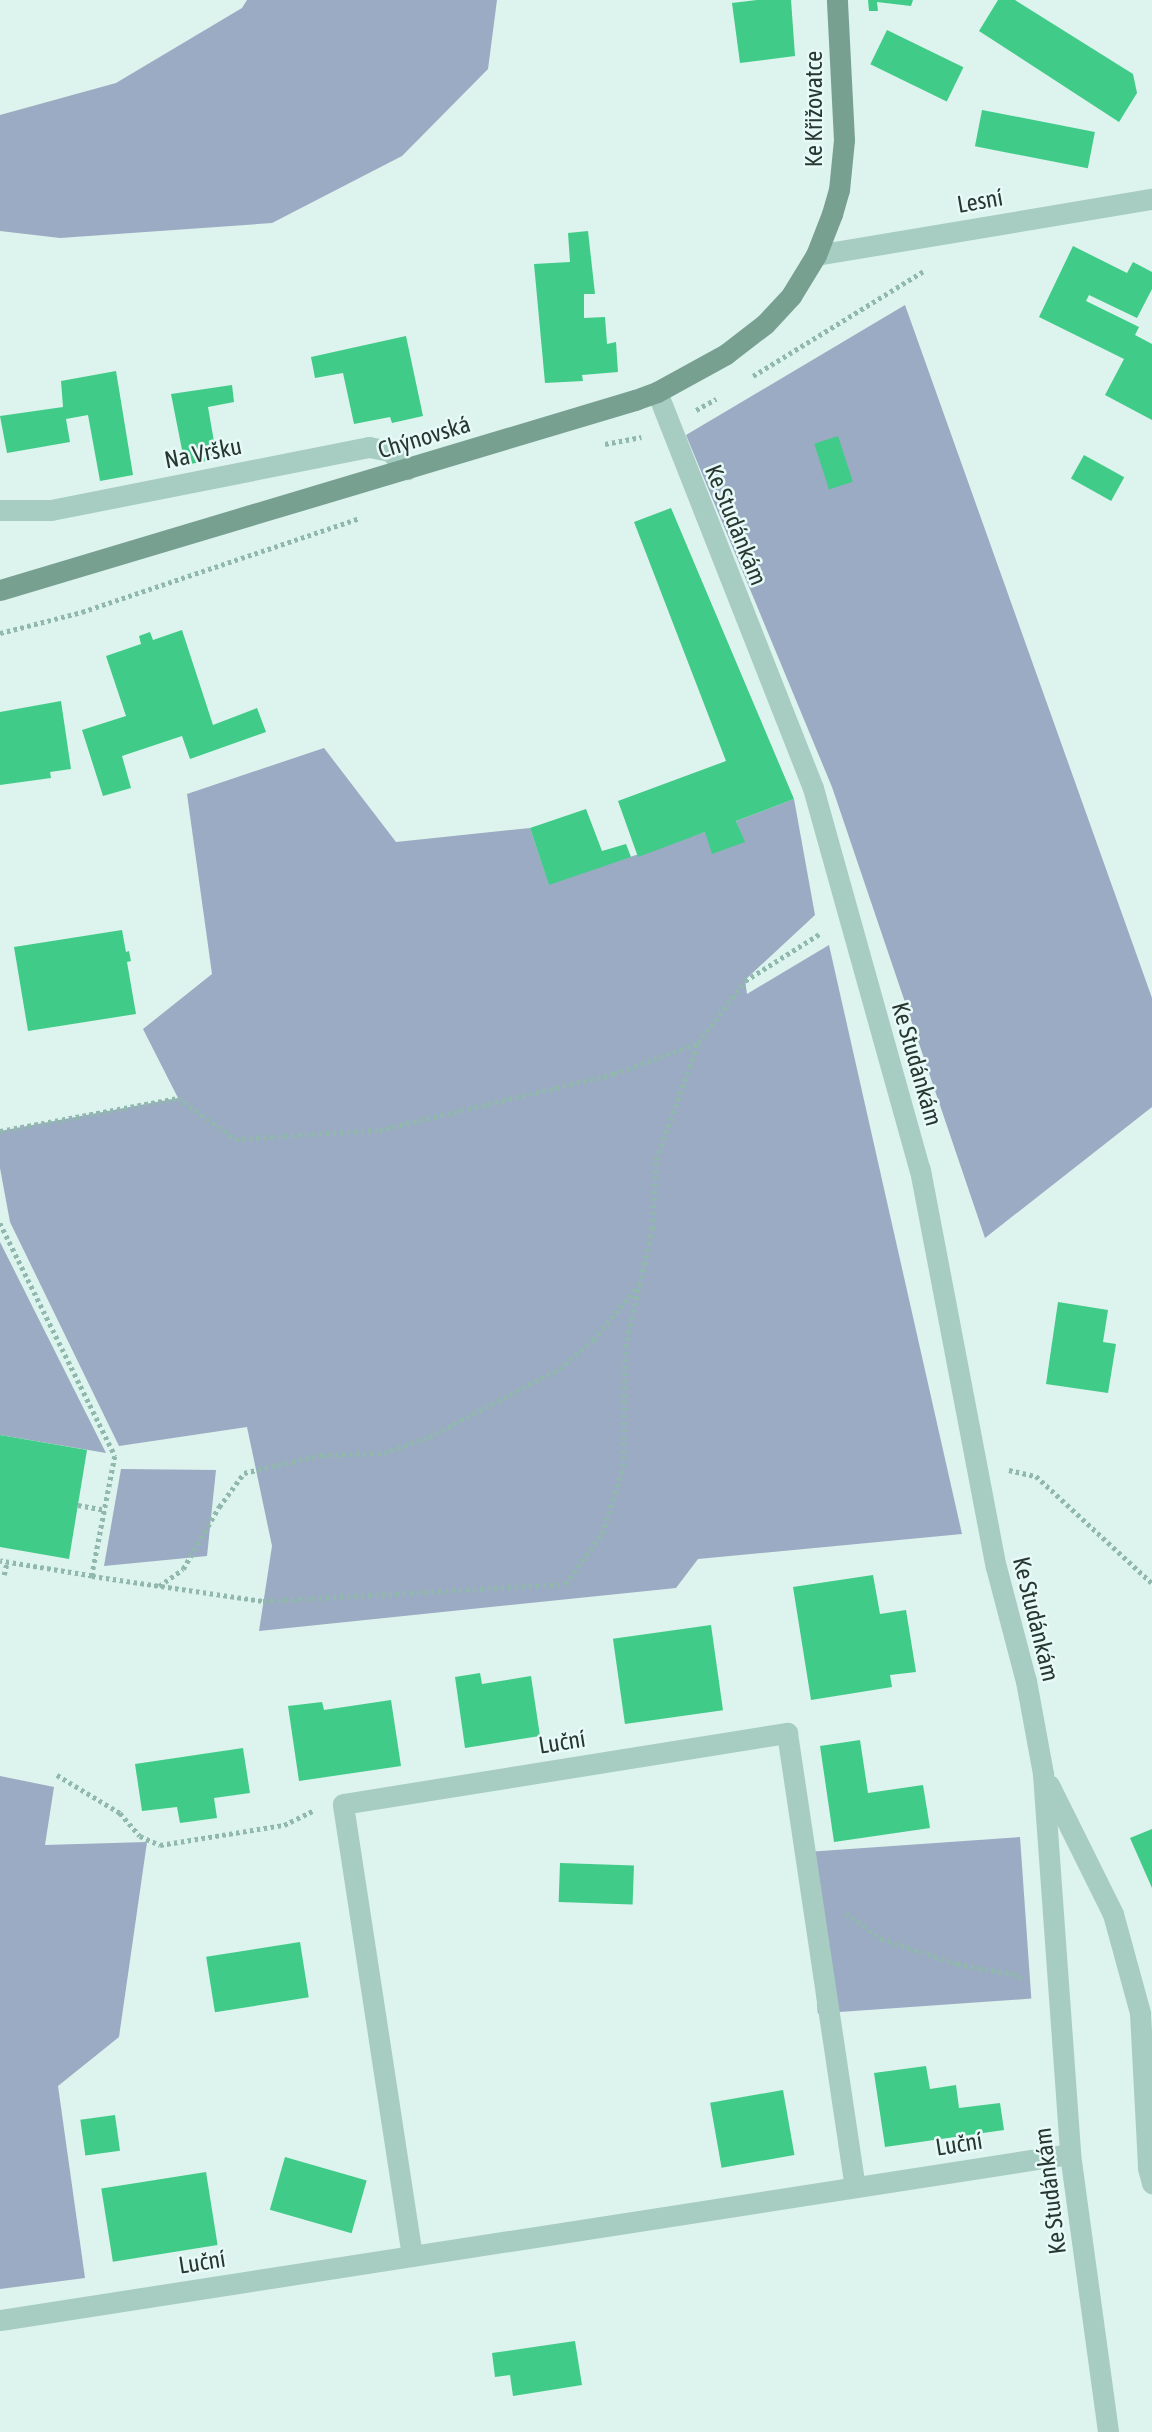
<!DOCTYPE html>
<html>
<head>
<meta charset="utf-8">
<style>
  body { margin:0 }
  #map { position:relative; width:1152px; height:2432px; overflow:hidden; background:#dcf3ee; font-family:"Asap Condensed",sans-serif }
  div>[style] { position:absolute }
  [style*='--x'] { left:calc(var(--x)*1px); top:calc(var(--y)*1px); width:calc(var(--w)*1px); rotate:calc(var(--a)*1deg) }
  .green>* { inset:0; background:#9babc3; transform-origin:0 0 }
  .building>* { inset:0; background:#41cb88; transform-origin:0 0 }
  .path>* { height:4.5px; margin-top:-2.25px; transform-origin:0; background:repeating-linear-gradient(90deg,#91b8ac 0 3.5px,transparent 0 7px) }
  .street>* { height:21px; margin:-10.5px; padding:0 10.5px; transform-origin:10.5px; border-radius:10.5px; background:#a7ccc2 }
  .secondary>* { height:21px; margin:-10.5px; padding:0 10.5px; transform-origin:10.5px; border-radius:10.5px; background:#78a091 }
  span { translate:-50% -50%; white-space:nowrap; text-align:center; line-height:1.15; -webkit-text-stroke:5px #e8faf7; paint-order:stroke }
  .street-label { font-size:24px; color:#283831 }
</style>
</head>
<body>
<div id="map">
  <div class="green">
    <i style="clip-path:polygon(247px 0,497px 0,488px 69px,402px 156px,272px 223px,60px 238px,0 231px,0 115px,116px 83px,242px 8px)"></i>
    <i style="clip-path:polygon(905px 305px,1152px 998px,1152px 1107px,985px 1238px,832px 787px,686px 435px)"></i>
    <i style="clip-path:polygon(324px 748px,396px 842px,530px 828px,549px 884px,705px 832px,744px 842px,736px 821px,794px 799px,815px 915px,745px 980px,747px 994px,829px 945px,962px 1534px,698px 1559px,676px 1588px,259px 1631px,272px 1546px,247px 1427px,119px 1446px,10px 1222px,0 1168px,0 1131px,178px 1098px,143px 1029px,212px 974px,187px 794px)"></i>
    <i style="clip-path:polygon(0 1242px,106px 1453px,0 1435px)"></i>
    <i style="clip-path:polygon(121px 1469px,216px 1470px,207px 1556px,104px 1566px)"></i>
    <i style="clip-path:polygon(0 1776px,54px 1787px,45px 1845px,147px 1842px,119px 2037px,58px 2086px,85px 2278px,0 2289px)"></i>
    <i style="left:1020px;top:1837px;width:162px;height:214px;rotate:86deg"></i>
  </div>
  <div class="building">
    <i style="clip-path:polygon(757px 0,791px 0,795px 56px,740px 63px,732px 3px)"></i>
    <i style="clip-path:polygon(868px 0,913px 0,911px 6px,877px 2px,878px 11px,869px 11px)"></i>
    <i style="clip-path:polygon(998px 0,1015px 0,1133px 74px,1137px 93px,1119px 122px,979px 31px)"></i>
    <i style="left:887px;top:30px;width:85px;height:38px;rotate:26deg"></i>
    <i style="left:982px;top:110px;width:115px;height:37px;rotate:11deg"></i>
    <i style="clip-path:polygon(588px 231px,595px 294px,584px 294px,584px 318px,605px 317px,607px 344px,616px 342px,618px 372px,582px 375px,583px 381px,545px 383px,534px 264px,570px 262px,568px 233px)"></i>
    <i style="clip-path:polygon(1073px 246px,1127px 273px,1133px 262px,1152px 272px,1152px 289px,1137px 318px,1089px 295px,1086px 301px,1139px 327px,1135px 335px,1152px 344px,1152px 420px,1105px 395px,1124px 359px,1039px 317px)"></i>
    <i style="clip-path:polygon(406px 336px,423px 416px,392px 423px,390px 417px,354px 424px,343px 373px,315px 378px,311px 357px)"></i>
    <i style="clip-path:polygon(116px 371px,133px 475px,100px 481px,88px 415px,66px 419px,70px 442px,7px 453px,0 416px,63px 407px,61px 381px)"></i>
    <i style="clip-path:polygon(232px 385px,234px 402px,208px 407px,217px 459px,185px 465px,171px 394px)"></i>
    <i style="left:838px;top:436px;width:48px;height:25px;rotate:72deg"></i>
    <i style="left:1084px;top:455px;width:46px;height:27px;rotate:29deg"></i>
    <i style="clip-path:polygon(671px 508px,794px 799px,736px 821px,745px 842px,712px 854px,705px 832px,638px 857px,618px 801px,726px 761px,634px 522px)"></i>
    <i style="clip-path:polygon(182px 630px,213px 725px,257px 708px,266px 732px,190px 759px,182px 736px,122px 756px,131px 788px,103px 796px,82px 730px,126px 716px,106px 656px,141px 644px,139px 636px,150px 632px,153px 640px)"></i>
    <i style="clip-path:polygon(61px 701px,71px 769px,50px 772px,51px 778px,0 785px,0 712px)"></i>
    <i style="clip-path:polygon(586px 809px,602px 851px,626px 844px,631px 857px,549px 885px,530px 828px)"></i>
    <i style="clip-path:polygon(122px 930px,126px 952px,129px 951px,131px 961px,127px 962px,136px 1014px,28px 1031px,14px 947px)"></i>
    <i style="clip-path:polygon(1058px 1302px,1108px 1310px,1103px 1342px,1116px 1344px,1108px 1393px,1046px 1384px)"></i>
    <i style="clip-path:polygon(0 1435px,87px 1450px,69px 1559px,0 1547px)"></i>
    <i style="clip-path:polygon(873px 1575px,880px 1614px,906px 1610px,916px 1672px,890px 1675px,892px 1687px,811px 1700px,793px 1587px)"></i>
    <i style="left:711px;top:1625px;width:86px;height:99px;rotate:82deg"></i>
    <i style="clip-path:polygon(480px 1673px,482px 1684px,531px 1676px,540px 1736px,465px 1748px,455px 1677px)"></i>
    <i style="clip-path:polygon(391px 1700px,401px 1766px,299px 1781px,288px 1706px,322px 1702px,324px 1710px)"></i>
    <i style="clip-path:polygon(860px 1740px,868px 1793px,923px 1785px,930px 1828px,834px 1842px,820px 1746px)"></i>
    <i style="clip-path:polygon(243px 1748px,250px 1793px,214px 1798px,217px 1818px,180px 1823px,177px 1807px,142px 1811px,135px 1764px)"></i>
    <i style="clip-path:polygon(1152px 1829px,1152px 1888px,1130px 1838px)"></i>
    <i style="left:560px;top:1863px;width:74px;height:39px;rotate:2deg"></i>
    <i style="left:300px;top:1942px;width:56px;height:95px;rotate:81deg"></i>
    <i style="clip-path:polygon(926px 2066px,930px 2089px,956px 2085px,959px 2108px,1000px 2103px,1004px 2130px,885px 2147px,874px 2073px)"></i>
    <i style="left:783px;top:2090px;width:66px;height:74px;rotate:80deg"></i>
    <i style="left:115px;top:2115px;width:36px;height:35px;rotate:82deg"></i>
    <i style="left:285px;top:2157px;width:85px;height:55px;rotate:16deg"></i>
    <i style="left:206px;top:2172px;width:74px;height:106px;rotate:81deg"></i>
    <i style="clip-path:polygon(575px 2341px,582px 2385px,513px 2396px,510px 2375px,495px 2377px,492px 2353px)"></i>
  </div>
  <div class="path">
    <i style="--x:753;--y:376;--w:202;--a:-31.6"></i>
    <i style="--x:696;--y:410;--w:23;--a:-29"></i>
    <i style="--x:605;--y:444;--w:37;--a:-11"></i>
    <i style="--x:0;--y:633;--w:85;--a:-14.4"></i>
    <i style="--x:82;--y:612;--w:293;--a:-18.7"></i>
    <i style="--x:0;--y:1131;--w:181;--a:-10.5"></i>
    <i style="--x:178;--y:1098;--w:70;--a:35.7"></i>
    <i style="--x:235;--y:1139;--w:144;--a:-3.6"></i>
    <i style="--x:379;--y:1130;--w:242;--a:-13.4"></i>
    <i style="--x:614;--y:1074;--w:90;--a:-20.3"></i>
    <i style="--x:0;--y:1223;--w:260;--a:63.7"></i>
    <i style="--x:115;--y:1456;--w:122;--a:100.9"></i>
    <i style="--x:92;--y:1576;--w:93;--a:-170.7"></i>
    <i style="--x:1009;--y:1470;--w:28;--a:13"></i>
    <i style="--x:1036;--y:1476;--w:158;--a:42.7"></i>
    <i style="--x:78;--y:1505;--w:27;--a:10"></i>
    <i style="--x:4;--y:1575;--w:13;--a:-77"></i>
    <i style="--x:92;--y:1576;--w:173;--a:8.3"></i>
    <i style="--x:263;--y:1601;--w:302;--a:-3.2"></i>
    <i style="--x:565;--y:1584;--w:62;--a:-53.5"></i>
    <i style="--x:602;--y:1534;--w:70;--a:-72.6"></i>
    <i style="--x:623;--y:1467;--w:120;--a:-89"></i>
    <i style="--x:625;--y:1347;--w:121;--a:-77.1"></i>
    <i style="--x:652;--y:1229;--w:69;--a:-86.7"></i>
    <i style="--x:656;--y:1160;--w:124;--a:-70.3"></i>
    <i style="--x:698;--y:1043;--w:78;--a:-52.8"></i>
    <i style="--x:745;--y:981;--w:90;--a:-32.3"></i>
    <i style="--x:159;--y:1586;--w:29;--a:-35"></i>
    <i style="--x:183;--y:1569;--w:72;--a:-59.9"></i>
    <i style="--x:219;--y:1507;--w:42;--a:-53.7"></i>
    <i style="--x:244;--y:1473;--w:79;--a:-13.2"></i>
    <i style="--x:321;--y:1455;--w:63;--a:-1.8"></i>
    <i style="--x:384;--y:1453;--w:48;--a:-19.6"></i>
    <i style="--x:429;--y:1437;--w:147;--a:-27.6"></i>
    <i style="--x:559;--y:1369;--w:45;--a:-40.5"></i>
    <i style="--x:593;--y:1340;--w:72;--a:-50.1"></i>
    <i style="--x:57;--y:1775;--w:74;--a:31.1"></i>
    <i style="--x:120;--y:1813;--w:30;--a:49"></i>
    <i style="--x:140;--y:1836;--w:22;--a:24"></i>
    <i style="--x:160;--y:1845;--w:126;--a:-9.2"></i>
    <i style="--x:284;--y:1825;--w:34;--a:-26"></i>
    <i style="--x:846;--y:1913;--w:44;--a:36.6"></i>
    <i style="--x:881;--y:1939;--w:80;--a:18.2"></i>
    <i style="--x:957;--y:1964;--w:57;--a:10.1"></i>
    <i style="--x:1013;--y:1974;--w:14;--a:25"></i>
  </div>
  <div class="street">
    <i style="--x:816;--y:255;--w:341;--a:-9.5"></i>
    <i style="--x:657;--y:392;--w:426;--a:68.5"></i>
    <i style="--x:813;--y:788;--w:397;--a:74.4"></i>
    <i style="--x:920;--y:1170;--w:404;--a:79.2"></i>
    <i style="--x:996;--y:1567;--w:118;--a:75.3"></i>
    <i style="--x:1026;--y:1681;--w:95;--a:79.6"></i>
    <i style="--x:1043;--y:1774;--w:381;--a:85.9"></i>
    <i style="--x:1070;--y:2154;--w:281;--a:82.2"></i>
    <i style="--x:0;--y:510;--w:51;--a:0"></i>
    <i style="--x:51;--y:510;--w:324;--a:-11.2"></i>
    <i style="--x:369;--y:447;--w:21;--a:11"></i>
    <i style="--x:390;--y:451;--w:25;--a:47"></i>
    <i style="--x:1049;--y:1785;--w:144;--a:63.6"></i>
    <i style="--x:1113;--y:1914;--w:103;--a:74.7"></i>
    <i style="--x:1140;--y:2013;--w:155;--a:87"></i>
    <i style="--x:1148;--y:2168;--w:16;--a:75"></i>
    <i style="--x:412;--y:2256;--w:457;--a:-98.7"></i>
    <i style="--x:343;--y:1804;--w:450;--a:-9.1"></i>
    <i style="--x:787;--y:1733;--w:459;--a:81.5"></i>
    <i style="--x:0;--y:2320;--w:1083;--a:-8.82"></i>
  </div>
  <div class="secondary">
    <i style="--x:0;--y:590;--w:663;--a:-16.66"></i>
    <i style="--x:635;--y:400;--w:23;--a:-20"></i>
    <i style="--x:657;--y:392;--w:79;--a:-28.8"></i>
    <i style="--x:726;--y:354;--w:49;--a:-37.6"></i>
    <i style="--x:765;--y:324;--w:38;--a:-47"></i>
    <i style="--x:791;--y:296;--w:48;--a:-58.6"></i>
    <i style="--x:816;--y:255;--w:44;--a:-68.7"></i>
    <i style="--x:832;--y:214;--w:25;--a:-74"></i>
    <i style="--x:839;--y:190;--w:50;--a:-84.3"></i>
    <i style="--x:844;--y:140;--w:140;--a:-92.9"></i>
  </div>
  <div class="street-label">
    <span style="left:814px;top:109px;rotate:-90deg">Ke Křižovatce</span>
    <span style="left:980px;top:201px;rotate:-10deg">Lesní</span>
    <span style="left:424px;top:437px;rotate:-17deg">Chýnovská</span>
    <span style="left:203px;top:453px;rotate:-11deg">Na Vršku</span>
    <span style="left:736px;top:525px;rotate:68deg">Ke Studánkám</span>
    <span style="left:917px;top:1064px;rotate:74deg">Ke Studánkám</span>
    <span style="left:1036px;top:1619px;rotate:76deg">Ke Studánkám</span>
    <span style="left:562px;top:1742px;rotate:-9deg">Luční</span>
    <span style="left:959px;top:2144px;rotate:-9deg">Luční</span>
    <span style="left:1050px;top:2191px;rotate:-97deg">Ke Studánkám</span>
    <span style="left:202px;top:2262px;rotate:-9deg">Luční</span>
  </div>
</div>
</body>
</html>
